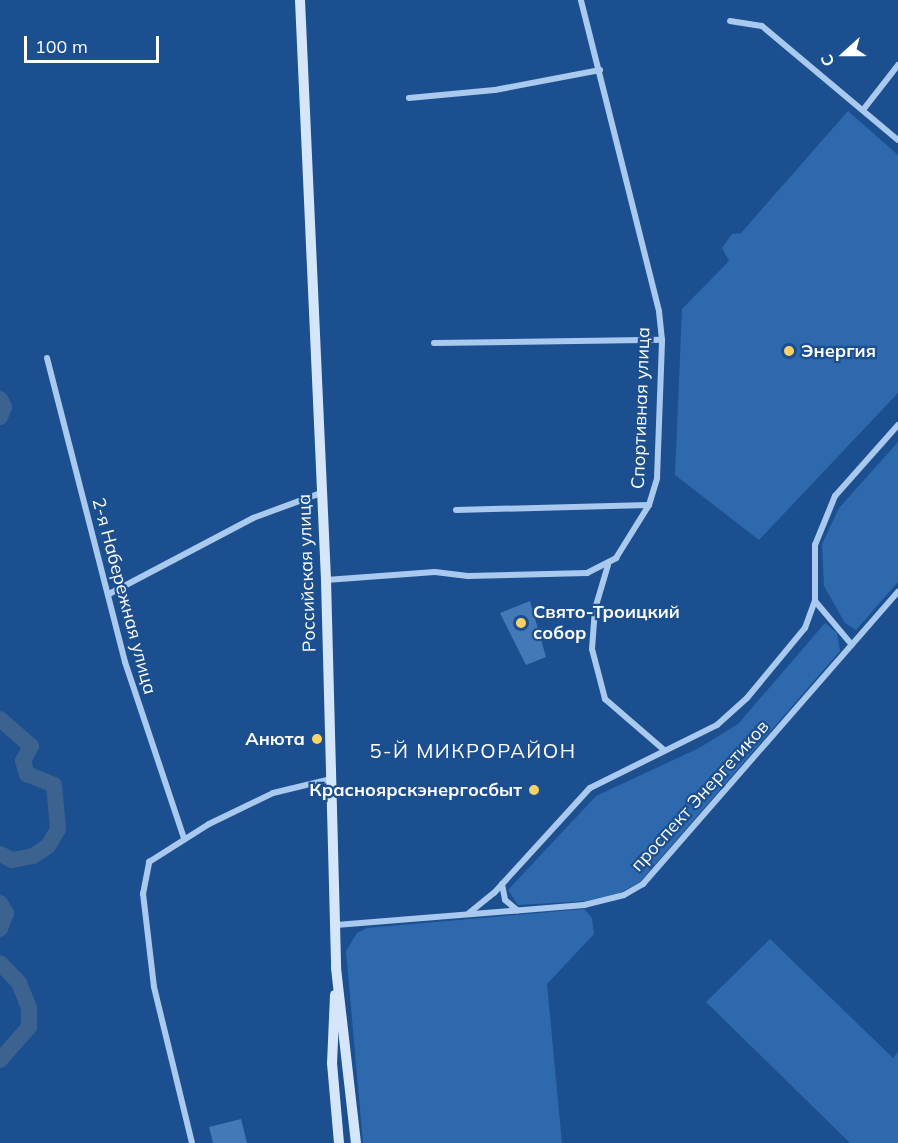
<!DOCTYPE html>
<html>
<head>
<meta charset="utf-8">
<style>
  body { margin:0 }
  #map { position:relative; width:898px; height:1143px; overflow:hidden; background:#1b4f8f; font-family:Mulish,sans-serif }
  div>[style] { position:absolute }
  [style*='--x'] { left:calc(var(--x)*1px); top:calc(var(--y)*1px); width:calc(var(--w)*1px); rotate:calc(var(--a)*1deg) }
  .green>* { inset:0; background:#2e69ad }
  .river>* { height:16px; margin:-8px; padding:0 8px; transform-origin:8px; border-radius:8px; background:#3c6290 }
  .building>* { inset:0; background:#4478b7 }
  .street>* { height:6px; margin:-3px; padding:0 3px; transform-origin:3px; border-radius:3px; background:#a9c9ee }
  .secondary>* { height:10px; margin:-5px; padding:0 5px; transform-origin:5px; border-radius:5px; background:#d6e6fa }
  .dots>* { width:16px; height:16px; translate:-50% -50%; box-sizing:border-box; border:3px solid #1b4f8f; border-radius:50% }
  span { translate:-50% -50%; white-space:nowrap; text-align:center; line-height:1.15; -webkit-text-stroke:4.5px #1b4f8f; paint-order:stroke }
  .poi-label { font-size:18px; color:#fff; font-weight:700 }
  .left { translate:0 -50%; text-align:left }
  .right { translate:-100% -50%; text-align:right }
  .street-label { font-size:18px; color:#fff }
  .neighbourhood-label { font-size:20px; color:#fff; letter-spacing:1.5px }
  .north { position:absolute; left:814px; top:24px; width:60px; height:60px; -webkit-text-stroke:4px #1b4f8f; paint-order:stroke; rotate:249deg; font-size:16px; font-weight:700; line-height:24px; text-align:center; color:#fff }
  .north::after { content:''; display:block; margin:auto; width:21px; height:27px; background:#fff; clip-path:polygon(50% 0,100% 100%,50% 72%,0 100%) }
  .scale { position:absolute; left:24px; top:36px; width:135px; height:27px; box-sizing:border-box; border:3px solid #fff; border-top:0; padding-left:8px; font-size:18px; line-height:21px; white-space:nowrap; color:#fff; -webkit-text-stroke:4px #1b4f8f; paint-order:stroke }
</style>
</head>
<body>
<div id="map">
  <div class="green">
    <i style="clip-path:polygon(848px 111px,898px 155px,898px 393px,759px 540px,675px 475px,682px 309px,729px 261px,722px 248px,732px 234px,741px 233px)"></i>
    <i style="clip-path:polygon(898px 442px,898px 582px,856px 630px,845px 623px,824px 586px,822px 544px,839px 508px)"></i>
    <i style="clip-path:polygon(825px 623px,837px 633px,840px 651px,640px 882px,618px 894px,585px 901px,518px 905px,508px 890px,596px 796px,699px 748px,738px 724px)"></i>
    <i style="clip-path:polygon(584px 909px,592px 918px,594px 934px,547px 984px,562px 1143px,363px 1143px,346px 951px,357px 933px,367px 928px)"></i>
    <i style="clip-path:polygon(770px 939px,893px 1058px,898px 1052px,898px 1143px,850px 1143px,706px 1002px)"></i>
  </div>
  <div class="river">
    <i style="--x:0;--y:399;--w:9;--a:63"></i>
    <i style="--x:4;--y:407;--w:11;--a:112"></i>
    <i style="--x:0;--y:719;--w:41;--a:41.1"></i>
    <i style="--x:31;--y:746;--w:17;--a:118"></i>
    <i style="--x:23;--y:761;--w:14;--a:73"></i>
    <i style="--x:27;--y:774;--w:29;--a:22"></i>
    <i style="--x:54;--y:785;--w:44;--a:84.8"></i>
    <i style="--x:58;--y:829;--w:20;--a:120"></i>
    <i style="--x:48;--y:846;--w:18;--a:146"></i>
    <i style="--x:33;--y:856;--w:21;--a:169"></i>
    <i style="--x:12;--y:860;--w:13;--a:-153"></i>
    <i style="--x:0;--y:903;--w:12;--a:59"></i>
    <i style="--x:6;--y:913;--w:17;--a:111"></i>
    <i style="--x:0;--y:963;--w:28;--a:46"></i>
    <i style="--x:19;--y:983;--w:27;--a:68"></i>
    <i style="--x:29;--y:1008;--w:19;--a:90"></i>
    <i style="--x:29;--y:1027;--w:44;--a:131.3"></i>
  </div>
  <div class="building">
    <i style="clip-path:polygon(530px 601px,546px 657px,526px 665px,500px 613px)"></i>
    <i style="clip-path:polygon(241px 1119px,247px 1143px,213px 1143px,209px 1127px)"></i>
  </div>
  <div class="street">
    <i style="--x:730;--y:21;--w:32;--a:9"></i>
    <i style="--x:762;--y:26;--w:177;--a:40"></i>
    <i style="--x:409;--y:98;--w:86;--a:-5.3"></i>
    <i style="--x:495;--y:90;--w:107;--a:-10.8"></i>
    <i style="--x:863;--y:110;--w:57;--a:-52.1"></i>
    <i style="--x:434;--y:343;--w:228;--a:-0.8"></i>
    <i style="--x:47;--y:358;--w:314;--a:75.6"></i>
    <i style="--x:125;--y:662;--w:186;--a:71.5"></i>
    <i style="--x:456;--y:510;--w:193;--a:-1.5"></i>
    <i style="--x:608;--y:565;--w:46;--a:106.5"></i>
    <i style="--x:595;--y:609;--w:40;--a:94.3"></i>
    <i style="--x:592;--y:649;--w:52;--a:75.4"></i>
    <i style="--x:605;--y:699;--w:78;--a:40.8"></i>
    <i style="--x:326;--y:580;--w:109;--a:-4.2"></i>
    <i style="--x:435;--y:572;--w:33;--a:7"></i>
    <i style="--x:468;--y:576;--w:119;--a:-1.4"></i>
    <i style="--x:587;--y:573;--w:33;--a:-27"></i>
    <i style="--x:616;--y:558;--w:62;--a:-58.1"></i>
    <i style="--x:649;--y:505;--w:28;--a:-73"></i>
    <i style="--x:657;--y:478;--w:138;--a:-87.9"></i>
    <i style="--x:662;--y:340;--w:29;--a:-96"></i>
    <i style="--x:659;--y:311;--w:321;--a:-104.1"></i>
    <i style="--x:109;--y:594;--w:163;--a:-27.8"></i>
    <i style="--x:253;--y:518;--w:72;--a:-20.2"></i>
    <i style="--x:815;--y:601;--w:57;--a:49.9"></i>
    <i style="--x:502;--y:884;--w:16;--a:79"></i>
    <i style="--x:505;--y:900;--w:16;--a:40"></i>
    <i style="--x:469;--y:913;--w:32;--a:-39"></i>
    <i style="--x:494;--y:893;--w:142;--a:-47.6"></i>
    <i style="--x:590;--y:788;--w:142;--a:-26.4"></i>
    <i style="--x:717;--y:725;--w:40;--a:-42"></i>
    <i style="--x:747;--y:698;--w:91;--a:-50.4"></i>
    <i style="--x:805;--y:628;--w:29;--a:-70"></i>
    <i style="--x:815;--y:601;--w:56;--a:-90"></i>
    <i style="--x:815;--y:545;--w:53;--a:-67.8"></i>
    <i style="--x:835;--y:496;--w:95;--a:-48.4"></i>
    <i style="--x:336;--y:925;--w:249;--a:-4.6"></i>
    <i style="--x:584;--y:905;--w:41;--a:-14"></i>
    <i style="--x:624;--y:895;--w:22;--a:-30"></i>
    <i style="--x:643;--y:884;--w:388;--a:-48.9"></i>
    <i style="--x:192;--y:1143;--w:161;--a:-103.7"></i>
    <i style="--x:154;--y:987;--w:94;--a:-96.7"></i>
    <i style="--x:143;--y:894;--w:33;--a:-79"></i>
    <i style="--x:149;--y:862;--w:71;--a:-32.3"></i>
    <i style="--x:209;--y:824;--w:71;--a:-25.8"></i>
    <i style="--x:273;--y:793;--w:60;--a:-13.6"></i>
  </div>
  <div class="secondary">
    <i style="--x:300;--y:0;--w:581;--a:87.43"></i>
    <i style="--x:326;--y:580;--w:388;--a:88.5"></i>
    <i style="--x:336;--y:968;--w:176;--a:83.5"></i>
    <i style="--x:335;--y:995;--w:68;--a:92.5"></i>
    <i style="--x:332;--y:1063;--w:80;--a:85"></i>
  </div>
  <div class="dots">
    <i style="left:789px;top:351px;background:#ffd166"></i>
    <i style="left:521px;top:623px;background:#ffd166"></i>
    <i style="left:317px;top:739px;background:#ffd166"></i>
    <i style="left:534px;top:790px;background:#ffd166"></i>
  </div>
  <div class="poi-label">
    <span class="left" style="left:801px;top:351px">Энергия</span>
    <span class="left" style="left:533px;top:623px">Свято-Троицкий<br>собор</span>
    <span class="right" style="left:305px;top:739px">Анюта</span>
    <span class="right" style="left:522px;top:790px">Красноярскэнергосбыт</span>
  </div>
  <div class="street-label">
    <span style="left:641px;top:408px;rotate:-88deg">Спортивная улица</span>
    <span style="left:307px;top:573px;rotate:-92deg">Российская улица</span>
    <span style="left:124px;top:596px;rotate:75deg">2-я Набережная улица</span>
    <span style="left:700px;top:796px;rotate:-48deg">проспект Энергетиков</span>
  </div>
  <div class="neighbourhood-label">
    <span style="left:473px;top:750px">5-Й МИКРОРАЙОН</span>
  </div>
  <div class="north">С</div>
  <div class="scale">100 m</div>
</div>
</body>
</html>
